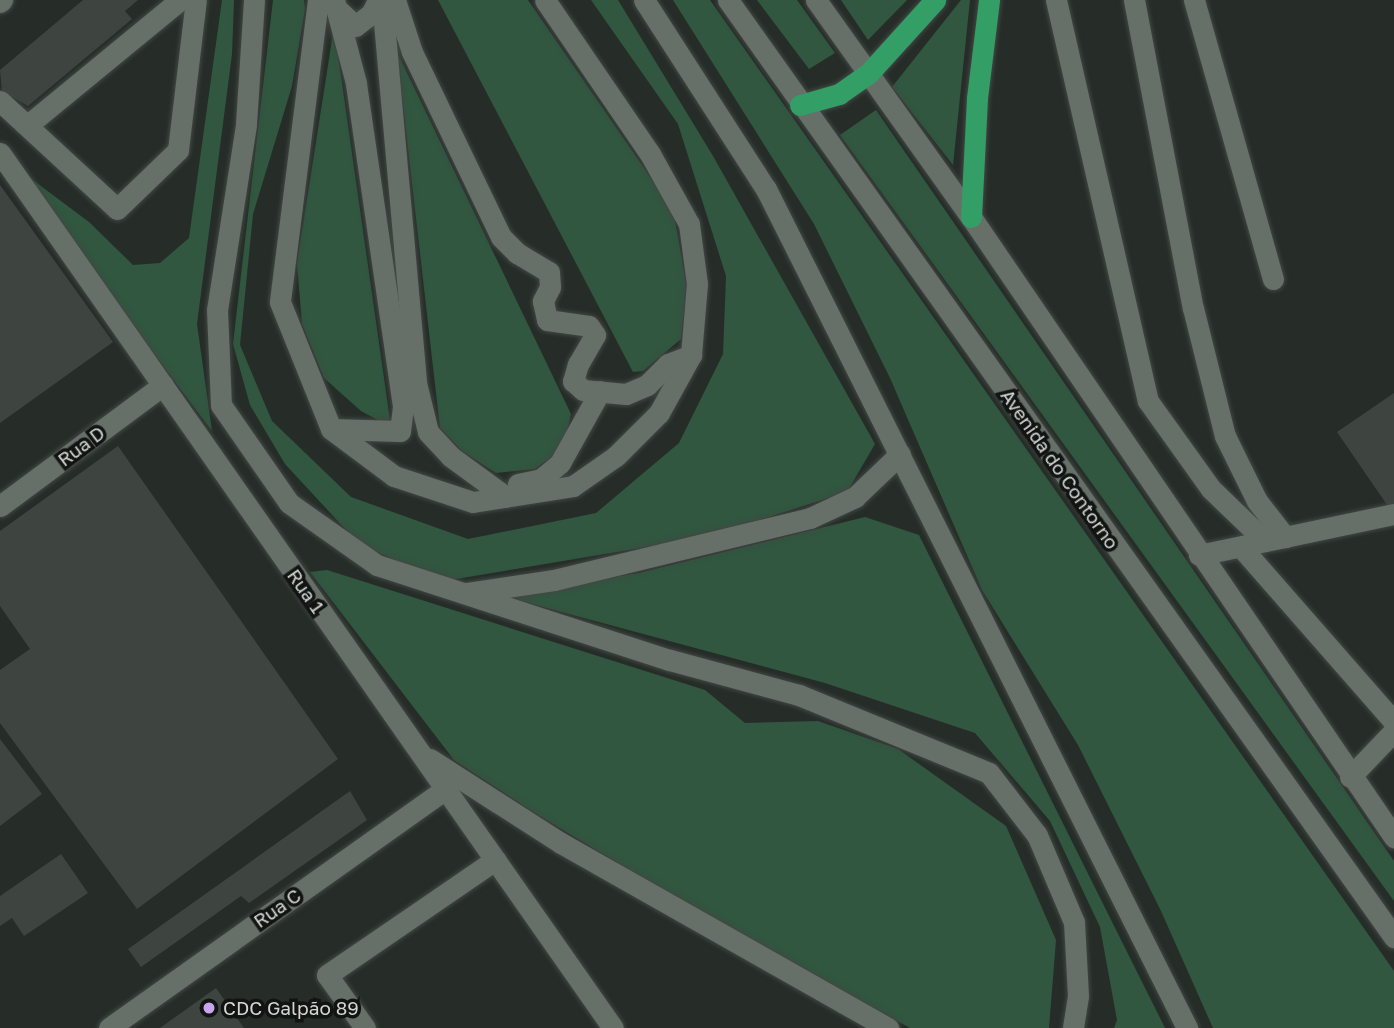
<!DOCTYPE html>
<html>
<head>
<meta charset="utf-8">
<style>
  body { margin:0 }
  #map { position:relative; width:1394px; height:1028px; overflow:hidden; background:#262d28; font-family:"Golos Text",sans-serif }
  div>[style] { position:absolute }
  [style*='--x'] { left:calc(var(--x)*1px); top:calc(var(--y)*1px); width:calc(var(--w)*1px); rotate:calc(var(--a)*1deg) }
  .green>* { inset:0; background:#315740 }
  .building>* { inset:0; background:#3e4540 }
  .roads { filter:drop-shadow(0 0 2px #424744) drop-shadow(0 0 2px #424744) }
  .minor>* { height:21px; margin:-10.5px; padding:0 10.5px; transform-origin:10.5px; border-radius:10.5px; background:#676f69 }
  .highway>* { height:21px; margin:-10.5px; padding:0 10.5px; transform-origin:10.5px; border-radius:10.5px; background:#339f66 }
  .dots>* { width:19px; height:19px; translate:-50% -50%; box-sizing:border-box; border:4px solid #111412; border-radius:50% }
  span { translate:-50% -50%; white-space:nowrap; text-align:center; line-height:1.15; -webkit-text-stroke:7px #111412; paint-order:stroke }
  .street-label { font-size:19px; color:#d3d7d4 }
  .poi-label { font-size:19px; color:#d3d7d4 }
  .left { translate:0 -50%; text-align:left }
</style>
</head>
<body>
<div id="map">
  <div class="green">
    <i style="clip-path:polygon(222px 0,234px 0,232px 54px,197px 324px,212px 431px,10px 163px,89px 222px,133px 265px,160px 263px,189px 238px)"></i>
    <i style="clip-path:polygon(273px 0,304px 0,305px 9px,292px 86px,253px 214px,240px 345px,272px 421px,351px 497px,468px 539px,596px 513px,679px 443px,723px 354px,726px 276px,678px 124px,591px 0,618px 0,713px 156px,875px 444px,847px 492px,706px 537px,444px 581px,360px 545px,285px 464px,250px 405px,233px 344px)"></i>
    <i style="clip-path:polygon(438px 0,528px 0,673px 210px,687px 287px,681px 339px,643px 371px,633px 372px)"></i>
    <i style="clip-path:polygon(673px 0,710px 0,1394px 971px,1394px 1028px,1213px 1028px,1161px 911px,1078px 745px,982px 590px,890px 378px,814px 224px)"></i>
    <i style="clip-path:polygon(757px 0,797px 0,835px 53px,809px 69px)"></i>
    <i style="clip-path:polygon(841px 0,907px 0,868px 40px)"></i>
    <i style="clip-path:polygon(961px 0,970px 0,953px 165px,892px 87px)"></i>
    <i style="clip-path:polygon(334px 27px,391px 427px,361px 411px,324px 378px,302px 324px,297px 263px)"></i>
    <i style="clip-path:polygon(397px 52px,571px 414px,564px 448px,535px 469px,496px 473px,462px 451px,440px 428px)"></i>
    <i style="clip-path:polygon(876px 110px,1394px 861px,1394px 901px,840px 135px)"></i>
    <i style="clip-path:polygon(865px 517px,919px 535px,1165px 1028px,1114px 1028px,1117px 1020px,1100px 927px,1050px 821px,975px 733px,825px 683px,499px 595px,639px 573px)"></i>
    <i style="clip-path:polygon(327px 570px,705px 690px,745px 723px,818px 721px,898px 749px,1006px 826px,1056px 940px,1049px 1028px,910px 1028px,691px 907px,530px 810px,454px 760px,310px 572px)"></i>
  </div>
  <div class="building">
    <i style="clip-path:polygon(83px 0,138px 0,125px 11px,132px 19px,28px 106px,2px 91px,0 70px)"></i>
    <i style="clip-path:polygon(0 185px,113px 342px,0 423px)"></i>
    <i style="clip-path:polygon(1394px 393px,1394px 515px,1337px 432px)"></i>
    <i style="clip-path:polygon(118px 446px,338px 759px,137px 909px,0 723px,0 670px,30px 649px,0 606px,0 531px)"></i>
    <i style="clip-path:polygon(0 739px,42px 794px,0 826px)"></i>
    <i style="clip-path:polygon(350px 791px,367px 820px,249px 903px,241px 896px,141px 967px,128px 949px)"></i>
    <i style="clip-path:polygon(61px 854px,88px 893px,24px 936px,12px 918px,0 926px,0 896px)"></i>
    <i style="clip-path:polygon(216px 988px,244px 1028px,160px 1028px)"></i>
  </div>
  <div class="roads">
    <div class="minor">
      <i style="--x:254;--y:0;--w:125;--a:93.7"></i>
      <i style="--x:246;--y:125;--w:187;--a:98.9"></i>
      <i style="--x:217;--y:310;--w:95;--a:87.6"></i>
      <i style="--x:221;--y:405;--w:119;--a:55.2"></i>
      <i style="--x:289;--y:503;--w:108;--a:35.2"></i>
      <i style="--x:377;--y:565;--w:308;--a:18"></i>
      <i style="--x:670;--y:660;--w:134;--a:15.2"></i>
      <i style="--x:799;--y:695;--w:205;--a:22.3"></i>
      <i style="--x:989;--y:773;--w:78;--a:52.3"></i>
      <i style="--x:1037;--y:835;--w:95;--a:67"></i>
      <i style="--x:1074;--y:922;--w:74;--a:86.9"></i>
      <i style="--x:1078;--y:996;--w:32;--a:99"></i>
      <i style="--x:318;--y:0;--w:304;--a:97.2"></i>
      <i style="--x:280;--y:302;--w:137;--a:68.1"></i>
      <i style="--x:331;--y:429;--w:79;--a:36.7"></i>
      <i style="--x:394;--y:476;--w:83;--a:18.2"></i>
      <i style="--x:473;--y:502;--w:101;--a:-9.1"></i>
      <i style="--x:573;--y:486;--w:52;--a:-34.9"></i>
      <i style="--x:616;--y:456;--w:61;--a:-45"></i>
      <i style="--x:659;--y:413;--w:66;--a:-61.1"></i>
      <i style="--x:691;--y:355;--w:71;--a:-85.2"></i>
      <i style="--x:697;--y:284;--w:61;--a:-97.6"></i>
      <i style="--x:689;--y:224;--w:80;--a:-119.1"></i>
      <i style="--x:650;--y:154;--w:186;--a:-124.3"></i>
      <i style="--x:382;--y:0;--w:385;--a:84.9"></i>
      <i style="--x:416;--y:383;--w:50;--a:76.2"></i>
      <i style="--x:428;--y:432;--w:33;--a:47"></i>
      <i style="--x:450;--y:456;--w:69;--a:36.2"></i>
      <i style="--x:395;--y:0;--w:55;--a:71.9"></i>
      <i style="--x:412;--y:52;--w:205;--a:64.3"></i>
      <i style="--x:501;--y:237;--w:23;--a:45"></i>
      <i style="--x:517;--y:253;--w:37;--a:31"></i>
      <i style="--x:549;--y:272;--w:15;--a:86"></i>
      <i style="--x:550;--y:287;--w:16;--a:117"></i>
      <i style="--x:543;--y:301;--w:19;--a:78"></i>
      <i style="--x:547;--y:320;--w:42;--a:8.1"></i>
      <i style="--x:589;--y:326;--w:11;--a:56"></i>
      <i style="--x:595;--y:335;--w:34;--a:120"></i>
      <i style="--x:578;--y:364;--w:18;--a:106"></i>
      <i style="--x:573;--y:381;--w:13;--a:42"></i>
      <i style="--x:583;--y:390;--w:43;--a:5.3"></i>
      <i style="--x:626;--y:394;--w:23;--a:-23"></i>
      <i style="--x:647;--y:385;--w:30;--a:-45"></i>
      <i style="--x:668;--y:364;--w:25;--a:-21"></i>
      <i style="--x:644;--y:0;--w:225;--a:57.2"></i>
      <i style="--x:766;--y:189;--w:939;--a:63.35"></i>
      <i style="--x:728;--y:0;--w:1150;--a:54.6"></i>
      <i style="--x:816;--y:0;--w:267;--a:54.5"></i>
      <i style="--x:971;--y:217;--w:751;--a:55.7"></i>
      <i style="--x:1056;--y:0;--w:411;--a:77.1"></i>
      <i style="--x:1148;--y:401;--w:108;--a:54.4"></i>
      <i style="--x:1211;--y:489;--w:75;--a:43.9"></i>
      <i style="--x:1134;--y:0;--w:314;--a:79.2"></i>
      <i style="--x:1193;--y:308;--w:132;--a:76"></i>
      <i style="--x:1225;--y:436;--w:72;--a:63.8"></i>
      <i style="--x:1257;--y:501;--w:46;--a:52.1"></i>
      <i style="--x:1194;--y:0;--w:290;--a:74.2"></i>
      <i style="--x:0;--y:2;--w:3;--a:-45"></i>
      <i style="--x:337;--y:9;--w:25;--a:43"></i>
      <i style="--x:355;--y:26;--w:20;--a:-37"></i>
      <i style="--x:371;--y:14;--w:16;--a:-63"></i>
      <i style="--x:0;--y:101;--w:159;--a:42.7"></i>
      <i style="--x:117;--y:209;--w:85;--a:-44"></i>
      <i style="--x:178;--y:150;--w:151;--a:-83.2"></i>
      <i style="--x:29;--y:124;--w:195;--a:-39.4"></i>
      <i style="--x:0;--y:153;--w:1068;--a:54.99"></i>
      <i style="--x:331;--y:429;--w:69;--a:1.7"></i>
      <i style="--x:400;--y:431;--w:25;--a:-83"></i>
      <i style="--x:403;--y:406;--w:326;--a:-98.3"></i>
      <i style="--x:356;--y:83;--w:86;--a:-104.8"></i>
      <i style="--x:518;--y:484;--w:24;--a:-12"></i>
      <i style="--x:541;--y:479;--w:25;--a:-40"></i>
      <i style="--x:560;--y:463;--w:82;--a:-60.9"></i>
      <i style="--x:0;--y:506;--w:203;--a:-36.6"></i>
      <i style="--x:1241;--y:547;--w:232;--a:48.8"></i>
      <i style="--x:1199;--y:555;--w:199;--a:-11.9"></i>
      <i style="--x:467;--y:593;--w:88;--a:-8.5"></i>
      <i style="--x:554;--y:580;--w:263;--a:-13.6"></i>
      <i style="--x:810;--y:518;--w:50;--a:-25"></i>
      <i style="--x:855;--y:497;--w:62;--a:-43.7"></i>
      <i style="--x:430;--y:759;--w:156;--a:32.7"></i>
      <i style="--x:561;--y:843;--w:376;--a:29.5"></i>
      <i style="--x:1350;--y:777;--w:64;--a:-46.3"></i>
      <i style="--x:109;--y:1028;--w:412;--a:-35.4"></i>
      <i style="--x:365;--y:1028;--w:65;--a:-125.6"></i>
      <i style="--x:327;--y:975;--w:204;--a:-34.4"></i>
    </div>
    <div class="highway">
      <i style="--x:800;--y:105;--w:41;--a:-15.8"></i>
      <i style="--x:839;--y:94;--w:35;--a:-35"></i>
      <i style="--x:868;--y:74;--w:100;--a:-47.8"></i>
      <i style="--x:971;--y:217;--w:119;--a:-87.1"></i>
      <i style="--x:977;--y:98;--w:99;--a:-83"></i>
    </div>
  </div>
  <div class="dots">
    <i style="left:209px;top:1008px;background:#c9a5ee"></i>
  </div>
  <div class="street-label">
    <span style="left:81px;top:446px;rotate:-37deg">Rua D</span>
    <span style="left:1060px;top:469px;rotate:55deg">Avenida do Contorno</span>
    <span style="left:306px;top:591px;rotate:55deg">Rua 1</span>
    <span style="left:277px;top:908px;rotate:-35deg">Rua C</span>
  </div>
  <div class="poi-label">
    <span class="left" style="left:223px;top:1008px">CDC Galpão 89</span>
  </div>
</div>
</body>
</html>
